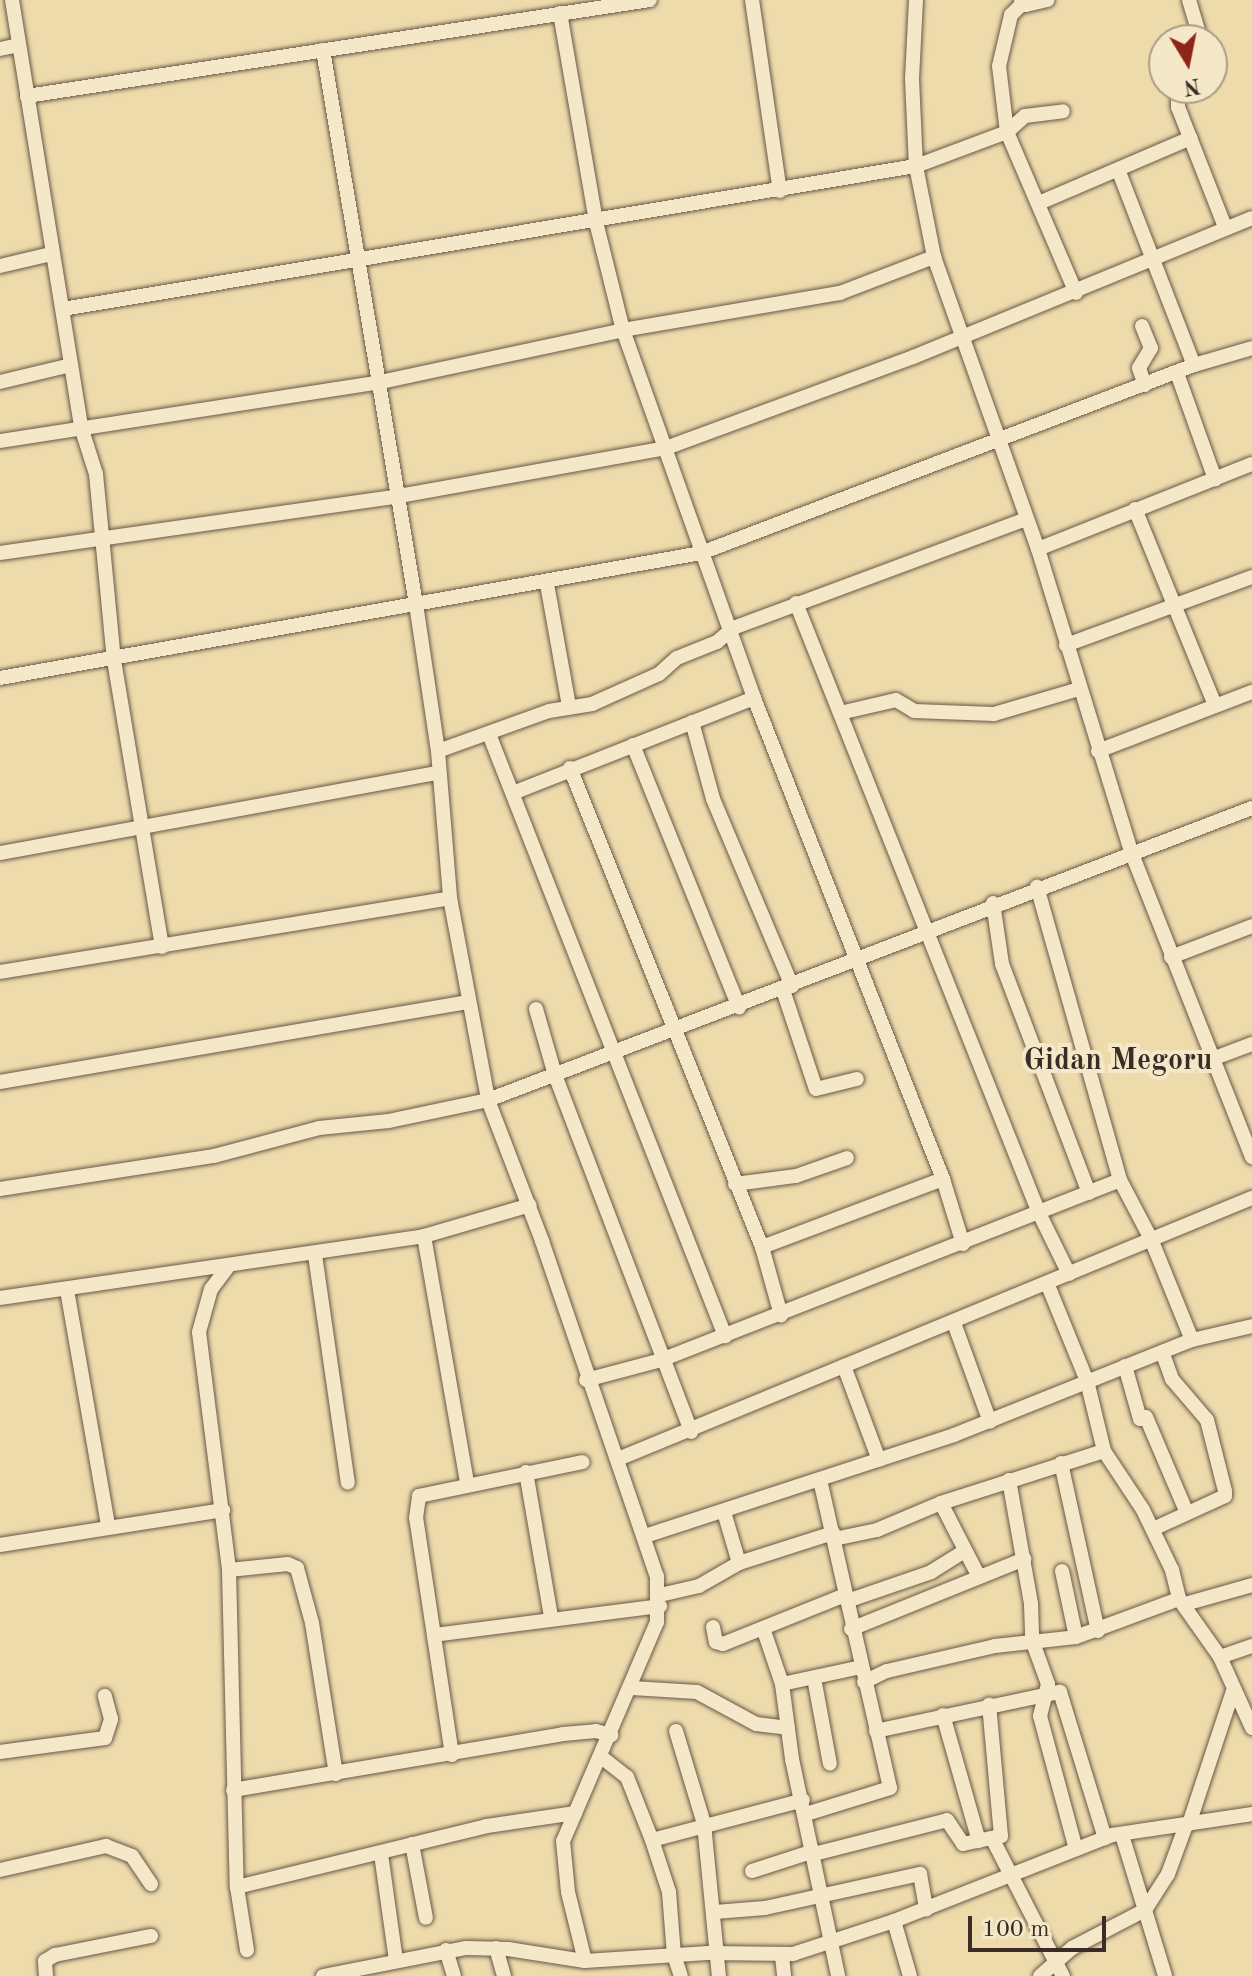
<!DOCTYPE html>
<html>
<head>
<meta charset="utf-8">
<style>
  body { margin:0 }
  #map { position:relative; width:1252px; height:1976px; overflow:hidden; background:#eedbac; font-family:"Old Standard TT",serif }
  div>[style] { position:absolute }
  [style*='--x'] { left:calc(var(--x)*1px); top:calc(var(--y)*1px); width:calc(var(--w)*1px); rotate:calc(var(--a)*1deg) }
  .roads { filter:drop-shadow(0 0 2px #685848) drop-shadow(0 0 2px #685848) }
  .minor>* { height:14px; margin:-7px; padding:0 7px; transform-origin:7px; border-radius:7px; background:#f4e8c9 }
  span { translate:-50% -50%; white-space:nowrap; text-align:center; line-height:1.15; -webkit-text-stroke:8px #f4e8c9; paint-order:stroke }
  .neighbourhood-label { font-size:30px; color:#3b2c27; font-weight:700 }
  .north { position:absolute; left:1148px; top:24px; width:80px; height:80px; box-sizing:border-box; background:#f4e8c9; border:2px solid #aa9d88; border-radius:50%; rotate:170deg; font-size:22px; font-weight:700; line-height:32px; text-align:center; color:#3b2c27 }
  .north::after { content:''; display:block; margin:auto; width:28px; height:36px; background:#8f2418; clip-path:polygon(50% 0,100% 100%,50% 72%,0 100%) }
  .scale { position:absolute; left:968px; top:1916px; width:138px; height:36px; box-sizing:border-box; border:4px solid #3b2c27; border-top:0; padding-left:10px; font-size:24px; line-height:28px; white-space:nowrap; color:#3b2c27; -webkit-text-stroke:6px #f4e8c9; paint-order:stroke }
</style>
</head>
<body>
<div id="map">
  <div class="roads">
    <div class="minor">
      <i style="--x:12;--y:0;--w:433;--a:80.8"></i>
      <i style="--x:81;--y:427;--w:49;--a:72.3"></i>
      <i style="--x:96;--y:474;--w:187;--a:84.5"></i>
      <i style="--x:114;--y:660;--w:291;--a:80.5"></i>
      <i style="--x:752;--y:0;--w:193;--a:81.7"></i>
      <i style="--x:916;--y:0;--w:79;--a:92.9"></i>
      <i style="--x:912;--y:79;--w:87;--a:87.4"></i>
      <i style="--x:916;--y:166;--w:93;--a:78.8"></i>
      <i style="--x:934;--y:257;--w:310;--a:70.4"></i>
      <i style="--x:1038;--y:549;--w:319;--a:72.9"></i>
      <i style="--x:1132;--y:854;--w:326;--a:68.4"></i>
      <i style="--x:1021;--y:0;--w:7;--a:45"></i>
      <i style="--x:1026;--y:5;--w:22;--a:-13"></i>
      <i style="--x:1189;--y:0;--w:42;--a:73.3"></i>
      <i style="--x:1023;--y:3;--w:17;--a:135"></i>
      <i style="--x:1011;--y:15;--w:52;--a:103.2"></i>
      <i style="--x:999;--y:66;--w:66;--a:83.1"></i>
      <i style="--x:1007;--y:132;--w:175;--a:66.8"></i>
      <i style="--x:560;--y:13;--w:212;--a:80.2"></i>
      <i style="--x:596;--y:222;--w:111;--a:76"></i>
      <i style="--x:623;--y:330;--w:391;--a:70.4"></i>
      <i style="--x:754;--y:698;--w:517;--a:68.55"></i>
      <i style="--x:943;--y:1179;--w:68;--a:72.9"></i>
      <i style="--x:0;--y:49;--w:19;--a:-12"></i>
      <i style="--x:323;--y:50;--w:562;--a:80.47"></i>
      <i style="--x:416;--y:604;--w:149;--a:81.5"></i>
      <i style="--x:438;--y:751;--w:147;--a:85.3"></i>
      <i style="--x:450;--y:898;--w:206;--a:79.3"></i>
      <i style="--x:488;--y:1100;--w:151;--a:69"></i>
      <i style="--x:542;--y:1241;--w:354;--a:71.1"></i>
      <i style="--x:657;--y:1576;--w:46;--a:90"></i>
      <i style="--x:657;--y:1622;--w:238;--a:113.2"></i>
      <i style="--x:563;--y:1841;--w:51;--a:84.4"></i>
      <i style="--x:568;--y:1892;--w:71;--a:76.2"></i>
      <i style="--x:1178;--y:88;--w:19;--a:90"></i>
      <i style="--x:1178;--y:107;--w:129;--a:68.6"></i>
      <i style="--x:27;--y:96;--w:630;--a:-8.76"></i>
      <i style="--x:1119;--y:172;--w:207;--a:68.8"></i>
      <i style="--x:1039;--y:203;--w:165;--a:-23.2"></i>
      <i style="--x:0;--y:266;--w:52;--a:-13.2"></i>
      <i style="--x:63;--y:309;--w:865;--a:-9.52"></i>
      <i style="--x:916;--y:166;--w:97;--a:-20.5"></i>
      <i style="--x:1007;--y:132;--w:24;--a:-42"></i>
      <i style="--x:1025;--y:116;--w:38;--a:-7"></i>
      <i style="--x:1142;--y:326;--w:24;--a:68"></i>
      <i style="--x:1151;--y:348;--w:23;--a:121"></i>
      <i style="--x:1139;--y:368;--w:18;--a:71"></i>
      <i style="--x:1177;--y:373;--w:113;--a:70.3"></i>
      <i style="--x:0;--y:382;--w:73;--a:-13.5"></i>
      <i style="--x:0;--y:441;--w:386;--a:-8.8"></i>
      <i style="--x:381;--y:382;--w:248;--a:-12.1"></i>
      <i style="--x:623;--y:330;--w:220;--a:-9.7"></i>
      <i style="--x:840;--y:293;--w:101;--a:-21"></i>
      <i style="--x:1135;--y:509;--w:212;--a:67.8"></i>
      <i style="--x:1038;--y:549;--w:230;--a:-21.7"></i>
      <i style="--x:0;--y:553;--w:403;--a:-8.1"></i>
      <i style="--x:399;--y:496;--w:271;--a:-10.2"></i>
      <i style="--x:666;--y:448;--w:263;--a:-20.2"></i>
      <i style="--x:913;--y:357;--w:366;--a:-22.3"></i>
      <i style="--x:547;--y:584;--w:124;--a:79.8"></i>
      <i style="--x:796;--y:603;--w:657;--a:68.28"></i>
      <i style="--x:1039;--y:1213;--w:68;--a:63.8"></i>
      <i style="--x:1066;--y:645;--w:198;--a:-20.1"></i>
      <i style="--x:0;--y:678;--w:712;--a:-10.11"></i>
      <i style="--x:701;--y:553;--w:528;--a:-20.87"></i>
      <i style="--x:1194;--y:365;--w:60;--a:-16.3"></i>
      <i style="--x:840;--y:713;--w:57;--a:-13.1"></i>
      <i style="--x:896;--y:700;--w:21;--a:31"></i>
      <i style="--x:914;--y:711;--w:80;--a:2.1"></i>
      <i style="--x:994;--y:714;--w:89;--a:-16.4"></i>
      <i style="--x:692;--y:722;--w:80;--a:74.7"></i>
      <i style="--x:713;--y:799;--w:203;--a:67.1"></i>
      <i style="--x:489;--y:734;--w:647;--a:68.59"></i>
      <i style="--x:633;--y:745;--w:283;--a:68"></i>
      <i style="--x:438;--y:751;--w:118;--a:-19.8"></i>
      <i style="--x:549;--y:711;--w:44;--a:-9.2"></i>
      <i style="--x:592;--y:704;--w:73;--a:-24.1"></i>
      <i style="--x:659;--y:674;--w:24;--a:-42"></i>
      <i style="--x:677;--y:658;--w:43;--a:-21.8"></i>
      <i style="--x:717;--y:642;--w:21;--a:-41"></i>
      <i style="--x:733;--y:628;--w:313;--a:-20.4"></i>
      <i style="--x:1098;--y:751;--w:165;--a:-21"></i>
      <i style="--x:570;--y:768;--w:516;--a:68.16"></i>
      <i style="--x:762;--y:1247;--w:71;--a:74.4"></i>
      <i style="--x:513;--y:793;--w:259;--a:-21.5"></i>
      <i style="--x:0;--y:853;--w:443;--a:-10.4"></i>
      <i style="--x:993;--y:903;--w:62;--a:81.6"></i>
      <i style="--x:1002;--y:964;--w:245;--a:69.2"></i>
      <i style="--x:1171;--y:957;--w:87;--a:-20.9"></i>
      <i style="--x:0;--y:972;--w:456;--a:-9.3"></i>
      <i style="--x:783;--y:990;--w:104;--a:71.6"></i>
      <i style="--x:816;--y:1089;--w:42;--a:-13.7"></i>
      <i style="--x:536;--y:1009;--w:69;--a:73.9"></i>
      <i style="--x:555;--y:1075;--w:382;--a:69.1"></i>
      <i style="--x:1212;--y:1059;--w:43;--a:-20.6"></i>
      <i style="--x:0;--y:1082;--w:474;--a:-9.7"></i>
      <i style="--x:1120;--y:1180;--w:67;--a:62.3"></i>
      <i style="--x:1151;--y:1239;--w:109;--a:67.9"></i>
      <i style="--x:735;--y:1184;--w:62;--a:-7.5"></i>
      <i style="--x:796;--y:1176;--w:54;--a:-19.4"></i>
      <i style="--x:0;--y:1189;--w:217;--a:-8.8"></i>
      <i style="--x:214;--y:1156;--w:109;--a:-14.9"></i>
      <i style="--x:319;--y:1128;--w:70;--a:-5.7"></i>
      <i style="--x:389;--y:1121;--w:101;--a:-12"></i>
      <i style="--x:488;--y:1100;--w:818;--a:-20.92"></i>
      <i style="--x:424;--y:1236;--w:251;--a:80.1"></i>
      <i style="--x:762;--y:1247;--w:193;--a:-20.6"></i>
      <i style="--x:315;--y:1255;--w:230;--a:81.8"></i>
      <i style="--x:227;--y:1268;--w:26;--a:127"></i>
      <i style="--x:211;--y:1289;--w:45;--a:105.6"></i>
      <i style="--x:199;--y:1332;--w:240;--a:82.8"></i>
      <i style="--x:229;--y:1570;--w:317;--a:88.6"></i>
      <i style="--x:237;--y:1887;--w:64;--a:81"></i>
      <i style="--x:1047;--y:1283;--w:106;--a:67.8"></i>
      <i style="--x:1087;--y:1381;--w:72;--a:76.3"></i>
      <i style="--x:1104;--y:1451;--w:71;--a:56.5"></i>
      <i style="--x:1143;--y:1510;--w:67;--a:64.2"></i>
      <i style="--x:1172;--y:1570;--w:30;--a:76"></i>
      <i style="--x:1179;--y:1599;--w:71;--a:54.7"></i>
      <i style="--x:1220;--y:1657;--w:78;--a:65.7"></i>
      <i style="--x:67;--y:1290;--w:240;--a:80.1"></i>
      <i style="--x:0;--y:1298;--w:429;--a:-8.3"></i>
      <i style="--x:424;--y:1236;--w:110;--a:-16.3"></i>
      <i style="--x:954;--y:1323;--w:105;--a:70"></i>
      <i style="--x:844;--y:1366;--w:100;--a:69.6"></i>
      <i style="--x:1125;--y:1366;--w:55;--a:74.2"></i>
      <i style="--x:1140;--y:1419;--w:6;--a:-18"></i>
      <i style="--x:1146;--y:1417;--w:102;--a:66.9"></i>
      <i style="--x:586;--y:1380;--w:78;--a:-14.9"></i>
      <i style="--x:661;--y:1360;--w:493;--a:-21.4"></i>
      <i style="--x:1120;--y:1180;--w:305;--a:-105.8"></i>
      <i style="--x:618;--y:1459;--w:686;--a:-22.38"></i>
      <i style="--x:1061;--y:1463;--w:172;--a:77.6"></i>
      <i style="--x:526;--y:1472;--w:147;--a:80.2"></i>
      <i style="--x:1009;--y:1480;--w:126;--a:79.9"></i>
      <i style="--x:1031;--y:1604;--w:36;--a:88"></i>
      <i style="--x:1032;--y:1640;--w:47;--a:70"></i>
      <i style="--x:1048;--y:1684;--w:33;--a:104"></i>
      <i style="--x:1040;--y:1716;--w:138;--a:74.9"></i>
      <i style="--x:941;--y:1503;--w:81;--a:62.8"></i>
      <i style="--x:724;--y:1512;--w:53;--a:73.6"></i>
      <i style="--x:1153;--y:1529;--w:79;--a:-24.6"></i>
      <i style="--x:1225;--y:1496;--w:5;--a:-90"></i>
      <i style="--x:1225;--y:1491;--w:73;--a:-104.2"></i>
      <i style="--x:1207;--y:1420;--w:54;--a:-130.5"></i>
      <i style="--x:1172;--y:1379;--w:29;--a:-110"></i>
      <i style="--x:645;--y:1536;--w:325;--a:-18.1"></i>
      <i style="--x:954;--y:1435;--w:256;--a:-21.8"></i>
      <i style="--x:1192;--y:1340;--w:62;--a:-13.1"></i>
      <i style="--x:834;--y:1539;--w:44;--a:-11.8"></i>
      <i style="--x:877;--y:1530;--w:69;--a:-22.9"></i>
      <i style="--x:941;--y:1503;--w:171;--a:-17.7"></i>
      <i style="--x:0;--y:1545;--w:226;--a:-8.9"></i>
      <i style="--x:229;--y:1570;--w:59;--a:-5.8"></i>
      <i style="--x:288;--y:1564;--w:10;--a:24"></i>
      <i style="--x:297;--y:1568;--w:57;--a:74.7"></i>
      <i style="--x:312;--y:1623;--w:153;--a:81"></i>
      <i style="--x:1062;--y:1571;--w:67;--a:78"></i>
      <i style="--x:660;--y:1595;--w:40;--a:-13"></i>
      <i style="--x:699;--y:1586;--w:46;--a:-29.9"></i>
      <i style="--x:739;--y:1563;--w:99;--a:-17.7"></i>
      <i style="--x:847;--y:1601;--w:89;--a:-19"></i>
      <i style="--x:931;--y:1572;--w:38;--a:-32"></i>
      <i style="--x:1185;--y:1604;--w:70;--a:-15.8"></i>
      <i style="--x:713;--y:1627;--w:15;--a:79"></i>
      <i style="--x:716;--y:1642;--w:7;--a:16"></i>
      <i style="--x:723;--y:1644;--w:131;--a:-21.9"></i>
      <i style="--x:851;--y:1629;--w:187;--a:-22"></i>
      <i style="--x:764;--y:1631;--w:56;--a:71.2"></i>
      <i style="--x:782;--y:1684;--w:76;--a:82.4"></i>
      <i style="--x:792;--y:1759;--w:222;--a:78"></i>
      <i style="--x:434;--y:1635;--w:228;--a:-7.3"></i>
      <i style="--x:1220;--y:1657;--w:34;--a:-19"></i>
      <i style="--x:814;--y:1678;--w:87;--a:79.5"></i>
      <i style="--x:864;--y:1682;--w:25;--a:-26"></i>
      <i style="--x:887;--y:1671;--w:111;--a:-13"></i>
      <i style="--x:995;--y:1646;--w:81;--a:-6.3"></i>
      <i style="--x:1076;--y:1637;--w:110;--a:-20.3"></i>
      <i style="--x:782;--y:1684;--w:81;--a:-12.1"></i>
      <i style="--x:632;--y:1688;--w:65;--a:3.5"></i>
      <i style="--x:697;--y:1692;--w:67;--a:28.5"></i>
      <i style="--x:756;--y:1724;--w:32;--a:7"></i>
      <i style="--x:943;--y:1715;--w:131;--a:74.1"></i>
      <i style="--x:676;--y:1731;--w:97;--a:73.2"></i>
      <i style="--x:704;--y:1824;--w:153;--a:84.4"></i>
      <i style="--x:876;--y:1731;--w:188;--a:-12"></i>
      <i style="--x:1060;--y:1692;--w:153;--a:72.9"></i>
      <i style="--x:0;--y:1752;--w:106;--a:-7.6"></i>
      <i style="--x:105;--y:1738;--w:20;--a:-72"></i>
      <i style="--x:111;--y:1719;--w:24;--a:-105"></i>
      <i style="--x:452;--y:1755;--w:240;--a:-98.6"></i>
      <i style="--x:416;--y:1518;--w:22;--a:-82"></i>
      <i style="--x:419;--y:1496;--w:167;--a:-11.7"></i>
      <i style="--x:600;--y:1756;--w:34;--a:38"></i>
      <i style="--x:627;--y:1777;--w:68;--a:68.4"></i>
      <i style="--x:652;--y:1840;--w:55;--a:71.9"></i>
      <i style="--x:669;--y:1892;--w:63;--a:85.5"></i>
      <i style="--x:674;--y:1955;--w:22;--a:72"></i>
      <i style="--x:233;--y:1790;--w:335;--a:-9.6"></i>
      <i style="--x:563;--y:1734;--w:33;--a:-5"></i>
      <i style="--x:596;--y:1731;--w:16;--a:15"></i>
      <i style="--x:806;--y:1814;--w:88;--a:-17.2"></i>
      <i style="--x:890;--y:1788;--w:315;--a:-102.8"></i>
      <i style="--x:1189;--y:1824;--w:140;--a:-71.7"></i>
      <i style="--x:1122;--y:1835;--w:147;--a:73"></i>
      <i style="--x:652;--y:1840;--w:156;--a:-14.8"></i>
      <i style="--x:993;--y:1840;--w:153;--a:62.8"></i>
      <i style="--x:412;--y:1844;--w:75;--a:79.3"></i>
      <i style="--x:381;--y:1854;--w:108;--a:82"></i>
      <i style="--x:814;--y:1854;--w:137;--a:-14.3"></i>
      <i style="--x:947;--y:1820;--w:29;--a:56"></i>
      <i style="--x:963;--y:1844;--w:39;--a:-12"></i>
      <i style="--x:1001;--y:1836;--w:132;--a:-95.2"></i>
      <i style="--x:0;--y:1870;--w:109;--a:-12.8"></i>
      <i style="--x:106;--y:1846;--w:28;--a:21"></i>
      <i style="--x:132;--y:1856;--w:34;--a:56"></i>
      <i style="--x:752;--y:1871;--w:65;--a:-17.9"></i>
      <i style="--x:237;--y:1887;--w:257;--a:-13.7"></i>
      <i style="--x:487;--y:1826;--w:89;--a:-8.4"></i>
      <i style="--x:715;--y:1912;--w:50;--a:-4.6"></i>
      <i style="--x:765;--y:1908;--w:159;--a:-12.4"></i>
      <i style="--x:920;--y:1874;--w:36;--a:80"></i>
      <i style="--x:894;--y:1921;--w:57;--a:73.8"></i>
      <i style="--x:496;--y:1948;--w:29;--a:74"></i>
      <i style="--x:446;--y:1950;--w:27;--a:73"></i>
      <i style="--x:782;--y:1956;--w:20;--a:84"></i>
      <i style="--x:46;--y:1976;--w:15;--a:-94"></i>
      <i style="--x:45;--y:1961;--w:12;--a:-31"></i>
      <i style="--x:55;--y:1955;--w:98;--a:-11.2"></i>
      <i style="--x:323;--y:1976;--w:146;--a:-11.1"></i>
      <i style="--x:466;--y:1948;--w:42;--a:1.4"></i>
      <i style="--x:508;--y:1949;--w:78;--a:8.9"></i>
      <i style="--x:585;--y:1961;--w:123;--a:-3.7"></i>
      <i style="--x:708;--y:1953;--w:85;--a:0.7"></i>
      <i style="--x:793;--y:1954;--w:106;--a:-18.1"></i>
      <i style="--x:894;--y:1921;--w:234;--a:-21.5"></i>
      <i style="--x:1112;--y:1835;--w:142;--a:-8.5"></i>
      <i style="--x:1040;--y:1976;--w:43;--a:-41.2"></i>
      <i style="--x:1072;--y:1948;--w:82;--a:-27.5"></i>
      <i style="--x:1145;--y:1910;--w:43;--a:-57.4"></i>
      <i style="--x:1168;--y:1874;--w:52;--a:-69.8"></i>
    </div>
  </div>
  <div class="neighbourhood-label">
    <span style="left:1118px;top:1061px">Gidan Megoru</span>
  </div>
  <div class="north">N</div>
  <div class="scale">100 m</div>
</div>
</body>
</html>
